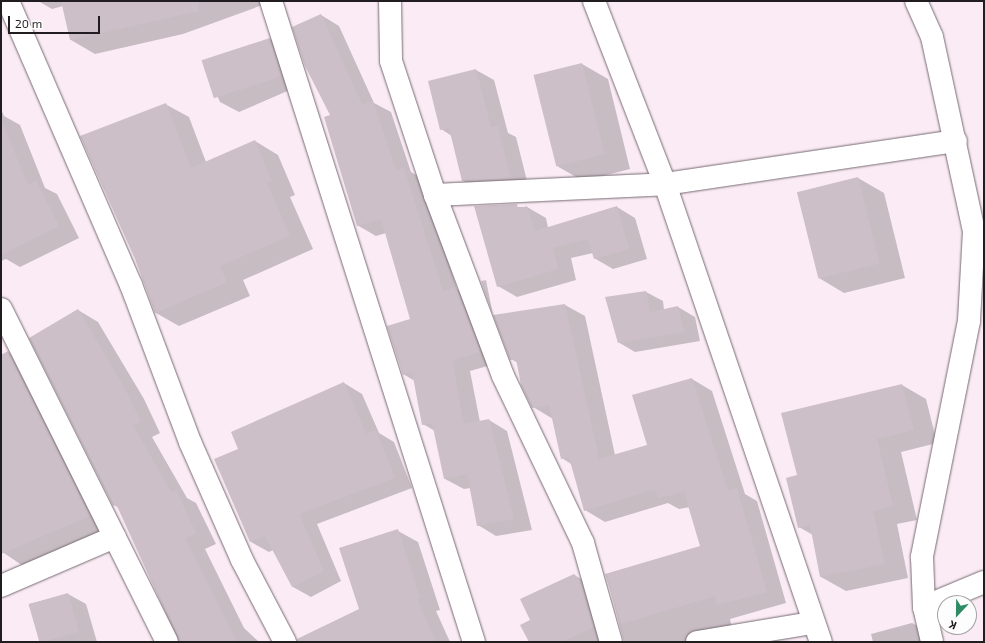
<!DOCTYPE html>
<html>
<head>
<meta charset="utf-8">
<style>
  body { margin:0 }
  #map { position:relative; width:985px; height:643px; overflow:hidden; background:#faebf4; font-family:"Exo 2",sans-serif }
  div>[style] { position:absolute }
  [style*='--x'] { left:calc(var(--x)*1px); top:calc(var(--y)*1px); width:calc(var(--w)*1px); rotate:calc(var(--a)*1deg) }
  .shadow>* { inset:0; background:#0003 }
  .building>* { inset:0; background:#cdbfc7; transform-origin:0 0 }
  .roads { filter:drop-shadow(0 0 1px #776b72) drop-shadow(0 0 1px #776b72) }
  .minor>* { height:22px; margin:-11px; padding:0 11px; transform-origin:11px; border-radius:11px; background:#fff }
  span { translate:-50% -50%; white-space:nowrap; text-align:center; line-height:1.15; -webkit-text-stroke:4px #fdfdfd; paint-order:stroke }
  .frame { position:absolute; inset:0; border:2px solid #211c1f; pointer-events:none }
  .north { position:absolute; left:937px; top:595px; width:40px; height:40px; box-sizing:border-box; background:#fdfdfd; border:1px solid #a5a3a4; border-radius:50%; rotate:202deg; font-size:11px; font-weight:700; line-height:16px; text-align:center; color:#211c1f }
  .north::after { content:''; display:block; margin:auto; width:14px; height:18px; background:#2e8c65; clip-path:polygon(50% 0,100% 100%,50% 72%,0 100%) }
  .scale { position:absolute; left:8px; top:16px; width:92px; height:18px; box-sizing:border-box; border:2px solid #211c1f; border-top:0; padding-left:5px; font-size:12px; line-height:14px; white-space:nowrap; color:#211c1f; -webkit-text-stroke:3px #fdfdfd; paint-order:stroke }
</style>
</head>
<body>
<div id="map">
  <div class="shadow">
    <i style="clip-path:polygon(38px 1px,267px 1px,268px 3px,183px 34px,95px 54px,71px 40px,63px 6px,52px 9px)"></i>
    <i style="clip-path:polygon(321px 15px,339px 26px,374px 103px,391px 112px,411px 172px,423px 179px,457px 289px,475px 299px,498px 363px,470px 371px,480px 422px,489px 420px,507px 431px,532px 530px,496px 536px,478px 525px,471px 488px,464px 489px,445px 479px,435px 431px,423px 424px,415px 381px,403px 374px,411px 320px,386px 233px,376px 236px,357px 225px,331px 115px)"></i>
    <i style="clip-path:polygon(270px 39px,288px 50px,299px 86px,239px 112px,220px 102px,203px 63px)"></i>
    <i style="clip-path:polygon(582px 64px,608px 79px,630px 169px,583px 181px,557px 166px)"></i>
    <i style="clip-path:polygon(476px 70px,494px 80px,508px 133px,516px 137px,529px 189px,481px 191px,463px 181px,452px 136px,441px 129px)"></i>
    <i style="clip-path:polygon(165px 104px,189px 117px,206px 162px,255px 141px,278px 155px,295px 195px,290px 197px,313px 249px,243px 280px,250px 296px,179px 326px,156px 313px,136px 259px)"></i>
    <i style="clip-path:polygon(1px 109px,4px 116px,20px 125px,45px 188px,57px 194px,79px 238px,20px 267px,6px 259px,1px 261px)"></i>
    <i style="clip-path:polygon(858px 178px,884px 193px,905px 278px,844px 293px,819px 278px)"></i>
    <i style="clip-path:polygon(475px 207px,527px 207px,546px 218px,548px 228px,617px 207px,635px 218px,647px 259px,613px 269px,594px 258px,593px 253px,571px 258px,576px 280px,517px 297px,498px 286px)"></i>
    <i style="clip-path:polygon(646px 292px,663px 301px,664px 310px,678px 307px,695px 317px,700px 341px,635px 352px,618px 342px,606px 298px)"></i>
    <i style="clip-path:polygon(565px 305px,585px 316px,615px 455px,648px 446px,692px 379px,712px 391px,745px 494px,757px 501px,786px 603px,730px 619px,734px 638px,714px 642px,624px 642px,606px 575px,701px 547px,690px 507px,679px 509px,668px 503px,605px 522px,585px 510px,571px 464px,562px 458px,553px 419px,533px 407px,518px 363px,511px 359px)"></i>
    <i style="clip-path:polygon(78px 310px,98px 322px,144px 399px,160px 433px,152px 437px,187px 498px,196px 503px,216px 544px,205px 549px,244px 628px,259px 642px,178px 642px,179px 636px,119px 508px,114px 505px)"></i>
    <i style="clip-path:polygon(8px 352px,29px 364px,111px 528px,23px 566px,1px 551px,1px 355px)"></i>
    <i style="clip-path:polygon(344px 383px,362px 394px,379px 433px,394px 442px,412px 488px,317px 524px,341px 581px,311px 597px,293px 587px,273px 550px,269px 552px,251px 542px,215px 459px,240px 450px)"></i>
    <i style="clip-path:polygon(902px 385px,926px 399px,937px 443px,901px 452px,917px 520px,897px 524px,908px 578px,846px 591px,821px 577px,813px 535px,799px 527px,799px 476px)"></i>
    <i style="clip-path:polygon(398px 531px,418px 542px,440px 610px,436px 611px,450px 642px,298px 642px,360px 610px)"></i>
    <i style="clip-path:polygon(574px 575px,594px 586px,614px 642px,530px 642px,532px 620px)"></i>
    <i style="clip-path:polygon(68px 594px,86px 604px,97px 642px,40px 642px,29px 604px)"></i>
    <i style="clip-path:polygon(912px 623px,931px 633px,933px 642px,873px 642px,871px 634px)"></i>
  </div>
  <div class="building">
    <i style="clip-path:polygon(61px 1px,198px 1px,199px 11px,70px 40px)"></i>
    <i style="clip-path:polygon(321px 14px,362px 104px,373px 101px,396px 170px,404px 168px,443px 291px,456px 287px,481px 352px,452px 360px,464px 424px,489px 419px,514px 519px,477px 526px,467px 474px,444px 479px,432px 423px,422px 425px,412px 372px,403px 375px,387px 326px,410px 319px,381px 219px,357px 226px,324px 117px,330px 115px,305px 66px,292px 27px)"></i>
    <i style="left:270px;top:38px;width:40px;height:72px;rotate:72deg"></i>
    <i style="left:582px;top:63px;width:94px;height:50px;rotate:76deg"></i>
    <i style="clip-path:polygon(476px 69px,491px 127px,498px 126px,511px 179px,462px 181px,449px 128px,440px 130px,428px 81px)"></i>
    <i style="clip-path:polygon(166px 103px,191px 168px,255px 140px,272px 181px,267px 183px,290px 236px,220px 266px,227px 282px,155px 313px,135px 259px,80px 136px)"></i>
    <i style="clip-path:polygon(1px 120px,28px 185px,36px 181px,59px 226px,1px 255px)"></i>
    <i style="left:858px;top:177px;width:89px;height:63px;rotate:76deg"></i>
    <i style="clip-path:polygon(517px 204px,518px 209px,527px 206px,535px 231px,617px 206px,629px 249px,594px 259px,588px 239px,553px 248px,558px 269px,497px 287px,474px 206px)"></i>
    <i style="clip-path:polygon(486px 280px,493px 315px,481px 281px)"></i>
    <i style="clip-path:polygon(646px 291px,650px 312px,678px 306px,684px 332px,618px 343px,605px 297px)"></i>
    <i style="clip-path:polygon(565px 304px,599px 459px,647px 445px,632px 395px,692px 378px,728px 491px,737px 488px,767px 592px,717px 605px,715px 596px,621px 624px,605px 574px,700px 546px,684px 492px,658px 498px,655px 489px,584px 511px,569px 457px,561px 459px,549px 405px,532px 408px,521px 385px,516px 359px,510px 360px,493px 315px)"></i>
    <i style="clip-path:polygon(78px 309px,124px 387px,141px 422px,133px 425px,171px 492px,176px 490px,196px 533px,185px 538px,237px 642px,179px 642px,116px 504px,113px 506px,29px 338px)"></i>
    <i style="clip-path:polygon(8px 351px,90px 516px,1px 554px,1px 355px)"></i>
    <i style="clip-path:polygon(344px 382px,366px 434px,376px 430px,395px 478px,299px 514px,324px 571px,292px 587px,265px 536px,250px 542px,214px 459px,238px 449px,231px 432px)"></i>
    <i style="clip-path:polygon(902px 384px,914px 430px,877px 439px,893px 506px,873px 511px,885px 564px,820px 577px,810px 525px,798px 528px,786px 478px,797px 475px,781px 413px)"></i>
    <i style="clip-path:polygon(398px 529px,420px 598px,417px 599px,436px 642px,297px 642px,297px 639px,359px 609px,339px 548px)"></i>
    <i style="clip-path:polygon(574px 574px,581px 581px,594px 627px,562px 642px,529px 642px,520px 625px,530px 620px,520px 599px)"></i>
    <i style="left:68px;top:593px;width:40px;height:41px;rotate:74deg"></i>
  </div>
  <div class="roads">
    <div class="minor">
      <i style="--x:8;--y:1;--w:309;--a:66.6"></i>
      <i style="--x:131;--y:285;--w:168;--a:69.4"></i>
      <i style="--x:190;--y:442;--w:129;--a:66.2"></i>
      <i style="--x:242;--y:560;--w:93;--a:62.3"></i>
      <i style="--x:271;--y:1;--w:672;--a:72.43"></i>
      <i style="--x:390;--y:1;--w:60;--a:89"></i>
      <i style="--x:391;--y:61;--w:141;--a:71.8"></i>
      <i style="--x:435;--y:195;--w:193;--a:69.4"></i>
      <i style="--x:503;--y:376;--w:185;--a:64.4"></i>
      <i style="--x:583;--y:543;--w:103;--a:74.2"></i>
      <i style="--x:594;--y:1;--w:196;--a:68.8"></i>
      <i style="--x:665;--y:184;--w:484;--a:71.2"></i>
      <i style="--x:916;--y:1;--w:39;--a:66"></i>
      <i style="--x:932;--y:37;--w:198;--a:77.8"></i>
      <i style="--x:974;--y:231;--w:90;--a:93.2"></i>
      <i style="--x:969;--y:321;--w:241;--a:101.3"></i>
      <i style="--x:922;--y:557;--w:50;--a:87.7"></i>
      <i style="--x:924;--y:607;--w:36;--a:77"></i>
      <i style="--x:435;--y:195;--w:230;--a:-2.7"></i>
      <i style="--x:665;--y:184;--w:294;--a:-8.4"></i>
      <i style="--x:1;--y:309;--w:372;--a:63.5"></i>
      <i style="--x:1;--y:586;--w:124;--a:-23.3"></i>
      <i style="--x:924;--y:607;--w:65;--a:-22.6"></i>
      <i style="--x:697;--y:642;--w:117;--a:-9.4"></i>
    </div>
  </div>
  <div class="frame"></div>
  <div class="north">K</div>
  <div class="scale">20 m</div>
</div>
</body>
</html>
